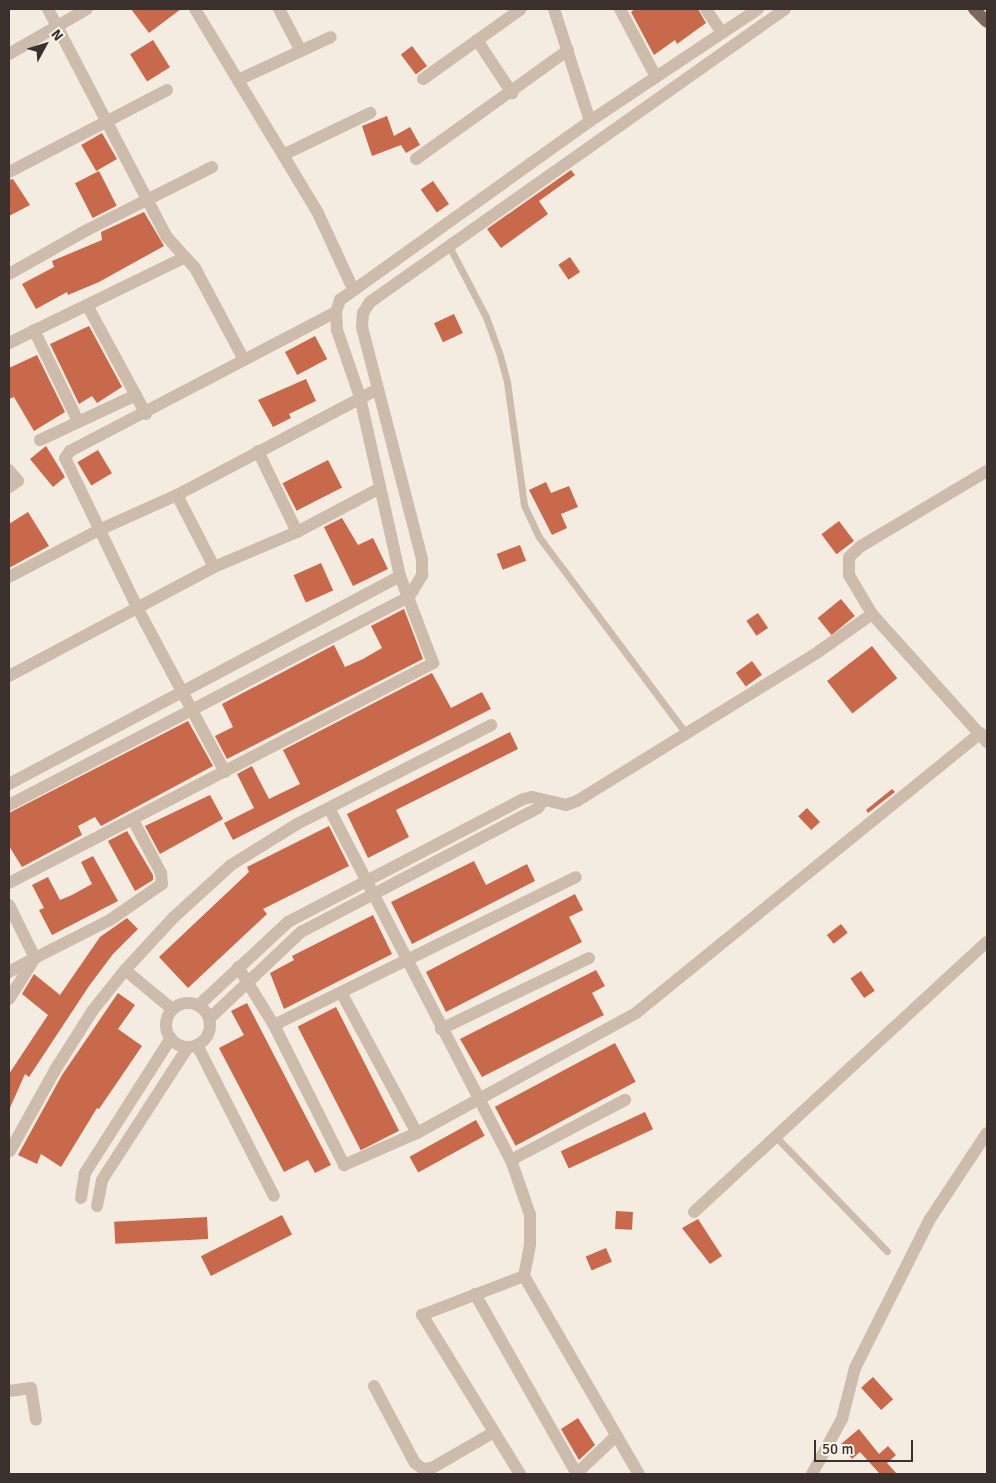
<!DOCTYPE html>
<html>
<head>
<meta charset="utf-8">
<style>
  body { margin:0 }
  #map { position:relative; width:996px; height:1483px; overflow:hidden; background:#f4ebe1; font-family:Signika,sans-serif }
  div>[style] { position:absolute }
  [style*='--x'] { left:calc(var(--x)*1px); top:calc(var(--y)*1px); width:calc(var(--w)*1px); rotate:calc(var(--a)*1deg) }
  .building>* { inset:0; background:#c8694b; transform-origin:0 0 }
  .service>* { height:7px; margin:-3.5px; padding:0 3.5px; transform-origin:3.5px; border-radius:3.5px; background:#cdbbac }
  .minor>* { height:12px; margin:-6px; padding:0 6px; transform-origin:6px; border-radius:6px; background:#cdbbac }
  .minor>.ring { margin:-6px; padding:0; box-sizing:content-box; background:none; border:12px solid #cdbbac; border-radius:50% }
  .primary>* { height:12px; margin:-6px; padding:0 6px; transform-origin:6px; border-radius:6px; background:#7d675c }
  span { translate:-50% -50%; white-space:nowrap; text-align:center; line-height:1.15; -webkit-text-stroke:4px #fbf5ee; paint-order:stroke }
  .frame { position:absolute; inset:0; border:10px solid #3b302b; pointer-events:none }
  .north { position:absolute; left:20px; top:20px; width:50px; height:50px; -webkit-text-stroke:4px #fbf5ee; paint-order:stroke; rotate:51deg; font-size:14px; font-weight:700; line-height:20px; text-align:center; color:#3b302b }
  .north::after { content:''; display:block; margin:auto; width:18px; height:22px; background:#3b302b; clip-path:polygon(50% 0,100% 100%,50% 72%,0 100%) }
  .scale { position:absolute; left:814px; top:1440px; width:99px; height:22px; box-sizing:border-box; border:2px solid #3b302b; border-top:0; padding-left:6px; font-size:15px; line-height:18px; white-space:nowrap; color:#3b302b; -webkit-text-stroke:4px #fbf5ee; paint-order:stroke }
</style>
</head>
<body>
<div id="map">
  <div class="building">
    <i style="clip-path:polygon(131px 9px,181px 9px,149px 33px)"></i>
    <i style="clip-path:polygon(635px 9px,698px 9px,706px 23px,677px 44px,675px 40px,654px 55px,631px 12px)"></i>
    <i style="left:153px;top:40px;width:32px;height:27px;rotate:58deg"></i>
    <i style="left:412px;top:46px;width:25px;height:14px;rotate:53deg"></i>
    <i style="clip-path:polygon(387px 116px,394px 136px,410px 127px,420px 145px,406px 153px,401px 145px,372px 156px,362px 126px)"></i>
    <i style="left:102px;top:133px;width:30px;height:24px;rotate:60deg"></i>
    <i style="clip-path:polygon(571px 170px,575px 175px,539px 201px,548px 214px,501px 248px,487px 229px)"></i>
    <i style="left:99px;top:171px;width:39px;height:27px;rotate:63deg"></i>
    <i style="clip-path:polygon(13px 179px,30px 205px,9px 216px,9px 180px)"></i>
    <i style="left:433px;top:181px;width:28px;height:15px;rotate:55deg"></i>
    <i style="clip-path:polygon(144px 212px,164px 246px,99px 282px,68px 295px,67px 292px,36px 309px,22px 284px,54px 267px,52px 261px,102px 240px,101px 232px)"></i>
    <i style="left:570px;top:257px;width:18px;height:14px;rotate:56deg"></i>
    <i style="left:454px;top:314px;width:21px;height:22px;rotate:65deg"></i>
    <i style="clip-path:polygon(89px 326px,122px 387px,97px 403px,92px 396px,79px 404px,50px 344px)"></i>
    <i style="left:315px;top:336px;width:26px;height:34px;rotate:62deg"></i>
    <i style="clip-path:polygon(37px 355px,65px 412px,34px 431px,14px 397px,9px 399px,9px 368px)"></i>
    <i style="clip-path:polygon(306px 379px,316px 401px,289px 414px,291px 418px,273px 427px,258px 400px)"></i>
    <i style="clip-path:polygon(46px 446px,65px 477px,53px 487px,30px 459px)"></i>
    <i style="left:98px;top:450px;width:27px;height:24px;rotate:59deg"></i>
    <i style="left:328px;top:460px;width:31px;height:51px;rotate:63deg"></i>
    <i style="clip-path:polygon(546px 482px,551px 493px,569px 486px,578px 507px,561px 514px,567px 528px,552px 535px,529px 490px)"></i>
    <i style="clip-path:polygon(28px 512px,49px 546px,9px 568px,9px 524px)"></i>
    <i style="clip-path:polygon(342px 518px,358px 545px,373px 538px,388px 569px,353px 586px,324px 527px)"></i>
    <i style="left:839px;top:521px;width:25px;height:22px;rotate:53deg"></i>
    <i style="left:520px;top:545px;width:17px;height:25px;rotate:69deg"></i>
    <i style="left:321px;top:563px;width:30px;height:30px;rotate:66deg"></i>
    <i style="left:841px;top:599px;width:22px;height:30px;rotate:51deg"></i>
    <i style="clip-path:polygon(404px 609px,423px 659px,227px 759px,215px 736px,233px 727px,222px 704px,334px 645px,345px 667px,363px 659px,382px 648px,371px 626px)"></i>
    <i style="left:758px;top:613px;width:18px;height:14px;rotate:56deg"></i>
    <i style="left:872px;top:646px;width:41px;height:57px;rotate:52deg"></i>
    <i style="left:752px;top:661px;width:17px;height:20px;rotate:54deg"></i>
    <i style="clip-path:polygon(432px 673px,451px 708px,482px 692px,491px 709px,233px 840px,224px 823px,254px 808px,237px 774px,252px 766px,269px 799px,300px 784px,283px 750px)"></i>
    <i style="clip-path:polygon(188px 721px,213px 766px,101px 826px,95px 817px,78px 826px,82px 835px,22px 867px,9px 846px,9px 813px)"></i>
    <i style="clip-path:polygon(510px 732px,518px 749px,396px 810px,409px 837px,368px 858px,347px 814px)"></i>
    <i style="clip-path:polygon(892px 789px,895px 792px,868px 813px,866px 810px)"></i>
    <i style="clip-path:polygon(210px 795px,223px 819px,160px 854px,145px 826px)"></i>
    <i style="left:807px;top:808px;width:19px;height:12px;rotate:47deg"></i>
    <i style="clip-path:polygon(329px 826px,349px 866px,263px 909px,267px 914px,188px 988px,159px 957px,249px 872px,247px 867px)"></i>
    <i style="clip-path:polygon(127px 831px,153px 875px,153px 880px,135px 891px,108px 841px)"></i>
    <i style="clip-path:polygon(93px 856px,118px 901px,52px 935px,39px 910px,44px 908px,32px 885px,48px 877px,60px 900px,72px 895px,92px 884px,81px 862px)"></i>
    <i style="clip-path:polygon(474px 861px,486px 885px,527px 864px,535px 881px,412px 944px,391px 902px)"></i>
    <i style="clip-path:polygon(575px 894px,583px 910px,569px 917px,582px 942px,446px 1012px,426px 972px)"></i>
    <i style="clip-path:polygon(373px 915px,392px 954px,284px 1009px,270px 973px,294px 960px,292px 956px)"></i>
    <i style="clip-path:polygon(127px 918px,138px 929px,113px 954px,89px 986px,29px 1077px,25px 1074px,9px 1110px,9px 1074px,48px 1015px,22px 994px,34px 974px,60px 995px,100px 937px)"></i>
    <i style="left:841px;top:924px;width:11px;height:18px;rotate:52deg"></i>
    <i style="clip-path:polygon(596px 970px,605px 986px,592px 993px,604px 1015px,482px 1077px,460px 1039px)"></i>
    <i style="left:861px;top:971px;width:24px;height:13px;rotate:55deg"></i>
    <i style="clip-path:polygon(118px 993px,135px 1005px,118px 1029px,142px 1046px,99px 1109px,97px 1108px,61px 1167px,41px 1154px,37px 1164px,18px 1155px,62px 1075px)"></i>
    <i style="clip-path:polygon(247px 1003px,331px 1165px,315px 1173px,308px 1160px,284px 1172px,219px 1048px,244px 1035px,231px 1011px)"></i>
    <i style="left:336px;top:1007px;width:139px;height:43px;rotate:63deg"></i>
    <i style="left:615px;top:1043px;width:44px;height:136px;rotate:62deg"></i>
    <i style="left:645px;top:1112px;width:19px;height:93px;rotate:65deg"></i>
    <i style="left:476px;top:1120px;width:18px;height:76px;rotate:61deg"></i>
    <i style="left:616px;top:1211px;width:17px;height:18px;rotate:3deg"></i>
    <i style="left:282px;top:1215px;width:22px;height:91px;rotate:63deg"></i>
    <i style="left:207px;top:1217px;width:22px;height:93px;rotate:87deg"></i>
    <i style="clip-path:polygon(698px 1219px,722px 1256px,710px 1264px,682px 1228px)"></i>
    <i style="left:606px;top:1248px;width:15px;height:22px;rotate:67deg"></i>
    <i style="left:873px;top:1377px;width:30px;height:16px;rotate:48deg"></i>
    <i style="clip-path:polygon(578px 1418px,595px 1445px,579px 1460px,561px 1429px)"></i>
    <i style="clip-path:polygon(859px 1429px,879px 1454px,888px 1446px,896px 1455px,887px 1463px,897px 1474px,880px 1474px,860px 1452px,852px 1459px,841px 1444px)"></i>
  </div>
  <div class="service">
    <i style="--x:449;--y:246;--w:80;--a:62.5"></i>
    <i style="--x:486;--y:317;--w:37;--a:70"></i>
    <i style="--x:499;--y:352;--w:31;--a:75"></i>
    <i style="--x:507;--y:382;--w:124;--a:82.1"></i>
    <i style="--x:524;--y:505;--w:35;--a:65"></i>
    <i style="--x:539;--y:537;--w:244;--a:53.2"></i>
    <i style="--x:776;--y:1137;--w:159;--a:45.8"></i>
  </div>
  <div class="minor">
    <i style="--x:48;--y:9;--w:256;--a:62.5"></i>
    <i style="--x:166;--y:236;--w:43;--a:47.8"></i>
    <i style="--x:195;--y:268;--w:102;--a:61.9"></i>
    <i style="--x:195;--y:9;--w:236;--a:58.9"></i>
    <i style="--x:317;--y:211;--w:86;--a:65.2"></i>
    <i style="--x:279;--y:9;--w:47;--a:62.4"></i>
    <i style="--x:554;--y:9;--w:118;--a:72.2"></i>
    <i style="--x:620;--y:9;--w:77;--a:62.1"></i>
    <i style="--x:706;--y:9;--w:29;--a:56"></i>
    <i style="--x:477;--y:40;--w:64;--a:56.6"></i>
    <i style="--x:9;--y:54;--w:90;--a:-30"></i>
    <i style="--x:423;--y:79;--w:120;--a:-35.5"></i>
    <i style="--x:238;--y:80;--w:102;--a:-24.8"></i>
    <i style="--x:283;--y:155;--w:97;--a:-25.8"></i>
    <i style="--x:416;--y:159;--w:187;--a:-35.6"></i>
    <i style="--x:9;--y:172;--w:178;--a:-27.4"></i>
    <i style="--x:9;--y:274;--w:90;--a:-29.4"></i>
    <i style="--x:87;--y:230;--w:140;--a:-26.7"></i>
    <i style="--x:87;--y:305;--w:124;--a:61.6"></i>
    <i style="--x:34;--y:330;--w:101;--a:64.2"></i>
    <i style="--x:9;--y:343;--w:196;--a:-26"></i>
    <i style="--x:40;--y:440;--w:106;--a:-25.1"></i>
    <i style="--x:258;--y:451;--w:90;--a:64.3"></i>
    <i style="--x:9;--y:470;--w:14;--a:51"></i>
    <i style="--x:18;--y:481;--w:11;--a:146"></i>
    <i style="--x:987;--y:471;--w:147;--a:149.2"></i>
    <i style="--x:861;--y:546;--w:16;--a:137"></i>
    <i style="--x:849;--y:557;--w:18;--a:90"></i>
    <i style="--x:849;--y:575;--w:45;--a:59.5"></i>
    <i style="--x:872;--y:614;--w:172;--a:48.1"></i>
    <i style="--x:177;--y:495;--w:81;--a:62.8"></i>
    <i style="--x:9;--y:577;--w:102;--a:-27.6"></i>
    <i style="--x:99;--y:530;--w:85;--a:-24.2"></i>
    <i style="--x:177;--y:495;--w:227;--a:-27.8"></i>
    <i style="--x:9;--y:676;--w:232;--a:-28"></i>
    <i style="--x:214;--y:567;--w:90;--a:-22.9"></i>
    <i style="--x:297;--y:532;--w:94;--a:-27.9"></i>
    <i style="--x:225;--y:772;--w:187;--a:-118.1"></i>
    <i style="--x:137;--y:607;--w:165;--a:-115.8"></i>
    <i style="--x:65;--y:458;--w:9;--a:-54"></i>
    <i style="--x:70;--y:451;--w:300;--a:-27.6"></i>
    <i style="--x:9;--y:784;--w:443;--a:-28"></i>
    <i style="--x:9;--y:805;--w:451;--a:-27.5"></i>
    <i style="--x:409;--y:597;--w:26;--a:-59"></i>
    <i style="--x:422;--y:575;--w:16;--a:-90"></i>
    <i style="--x:422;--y:559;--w:240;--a:-104.5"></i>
    <i style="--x:362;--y:327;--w:14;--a:-86"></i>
    <i style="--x:363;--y:313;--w:13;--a:-58"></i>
    <i style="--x:370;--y:302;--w:508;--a:-35.22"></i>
    <i style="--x:329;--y:808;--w:396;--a:62.7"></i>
    <i style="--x:511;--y:1160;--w:58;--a:70.9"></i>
    <i style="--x:530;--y:1215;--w:30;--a:90"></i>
    <i style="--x:530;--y:1245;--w:32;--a:101"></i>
    <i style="--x:524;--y:1276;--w:229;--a:59.9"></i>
    <i style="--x:9;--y:883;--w:478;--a:-27.4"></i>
    <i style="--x:433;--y:663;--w:93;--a:-110.8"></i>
    <i style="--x:400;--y:576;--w:183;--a:-102.6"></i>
    <i style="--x:360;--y:397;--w:71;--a:-108.9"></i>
    <i style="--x:337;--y:330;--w:18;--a:-93"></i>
    <i style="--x:336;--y:312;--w:13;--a:-72"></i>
    <i style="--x:340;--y:300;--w:307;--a:-35.6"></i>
    <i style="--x:590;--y:121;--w:202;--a:-33.7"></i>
    <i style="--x:9;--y:905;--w:59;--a:63.9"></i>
    <i style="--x:35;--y:958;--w:30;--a:152"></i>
    <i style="--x:238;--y:967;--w:68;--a:58.2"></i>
    <i style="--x:274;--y:1025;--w:157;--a:63.4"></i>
    <i style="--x:344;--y:1165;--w:80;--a:-23.7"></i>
    <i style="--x:417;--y:1133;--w:250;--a:-28.7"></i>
    <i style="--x:636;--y:1013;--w:444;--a:-39.1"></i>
    <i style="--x:125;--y:970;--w:61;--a:39.7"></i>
    <i style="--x:342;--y:994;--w:158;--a:61.7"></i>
    <i style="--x:9;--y:999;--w:49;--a:-57.6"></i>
    <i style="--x:35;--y:958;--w:84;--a:-26.9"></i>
    <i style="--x:110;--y:920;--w:63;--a:-34.7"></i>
    <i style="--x:162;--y:884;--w:11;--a:-95"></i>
    <i style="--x:161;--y:873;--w:60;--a:-117.8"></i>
    <i class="ring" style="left:166px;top:1003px;width:32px;height:32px"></i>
    <i style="--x:199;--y:1005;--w:122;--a:-43"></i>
    <i style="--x:288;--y:922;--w:265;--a:-27.6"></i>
    <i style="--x:523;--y:799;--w:9;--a:-13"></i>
    <i style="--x:532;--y:797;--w:35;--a:13"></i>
    <i style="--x:566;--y:805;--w:12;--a:-20"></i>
    <i style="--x:577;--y:801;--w:283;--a:-31.7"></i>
    <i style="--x:818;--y:652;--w:66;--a:-35.1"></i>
    <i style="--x:210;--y:1018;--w:125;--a:-43.4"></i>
    <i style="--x:301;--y:932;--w:267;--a:-27.6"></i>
    <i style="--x:538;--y:808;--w:9;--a:-54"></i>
    <i style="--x:274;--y:1025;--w:336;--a:-26.1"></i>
    <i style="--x:441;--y:1029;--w:164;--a:-25.6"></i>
    <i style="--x:197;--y:1045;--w:169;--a:63"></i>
    <i style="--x:10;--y:1151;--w:93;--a:-60.9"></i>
    <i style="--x:55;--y:1070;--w:71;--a:-57.7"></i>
    <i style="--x:93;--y:1010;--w:51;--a:-51.3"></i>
    <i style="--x:125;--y:970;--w:71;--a:-47.3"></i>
    <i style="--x:173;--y:918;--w:79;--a:-42.4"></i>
    <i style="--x:231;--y:865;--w:78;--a:-31.8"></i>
    <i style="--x:297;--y:824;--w:218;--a:-27"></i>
    <i style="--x:511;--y:1160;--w:129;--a:-27.8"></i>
    <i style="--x:81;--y:1198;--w:25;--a:-81"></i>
    <i style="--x:85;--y:1173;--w:160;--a:-57.5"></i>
    <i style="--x:97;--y:1206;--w:26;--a:-79"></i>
    <i style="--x:102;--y:1180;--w:158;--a:-57.1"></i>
    <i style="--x:694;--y:1212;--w:398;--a:-42.7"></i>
    <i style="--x:475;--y:1294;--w:207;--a:60.5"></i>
    <i style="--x:374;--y:1386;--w:87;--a:62"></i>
    <i style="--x:415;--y:1463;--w:10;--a:37"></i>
    <i style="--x:423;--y:1469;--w:9;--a:-6"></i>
    <i style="--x:432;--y:1468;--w:72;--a:-30.1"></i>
    <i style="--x:9;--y:1391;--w:22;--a:-8"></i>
    <i style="--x:31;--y:1388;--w:32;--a:81"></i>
    <i style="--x:520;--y:1474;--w:187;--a:-121.6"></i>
    <i style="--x:422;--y:1315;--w:109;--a:-20.9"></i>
    <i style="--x:576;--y:1474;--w:55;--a:-43.5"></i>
    <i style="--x:812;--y:1474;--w:63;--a:-61.4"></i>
    <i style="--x:842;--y:1419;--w:53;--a:-75.7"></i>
    <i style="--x:855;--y:1368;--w:167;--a:-63.3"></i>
    <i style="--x:930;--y:1219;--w:103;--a:-56.5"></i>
  </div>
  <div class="primary">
    <i style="--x:974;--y:9;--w:18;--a:45"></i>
  </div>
  <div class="frame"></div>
  <div class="north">N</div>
  <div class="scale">50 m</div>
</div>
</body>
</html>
